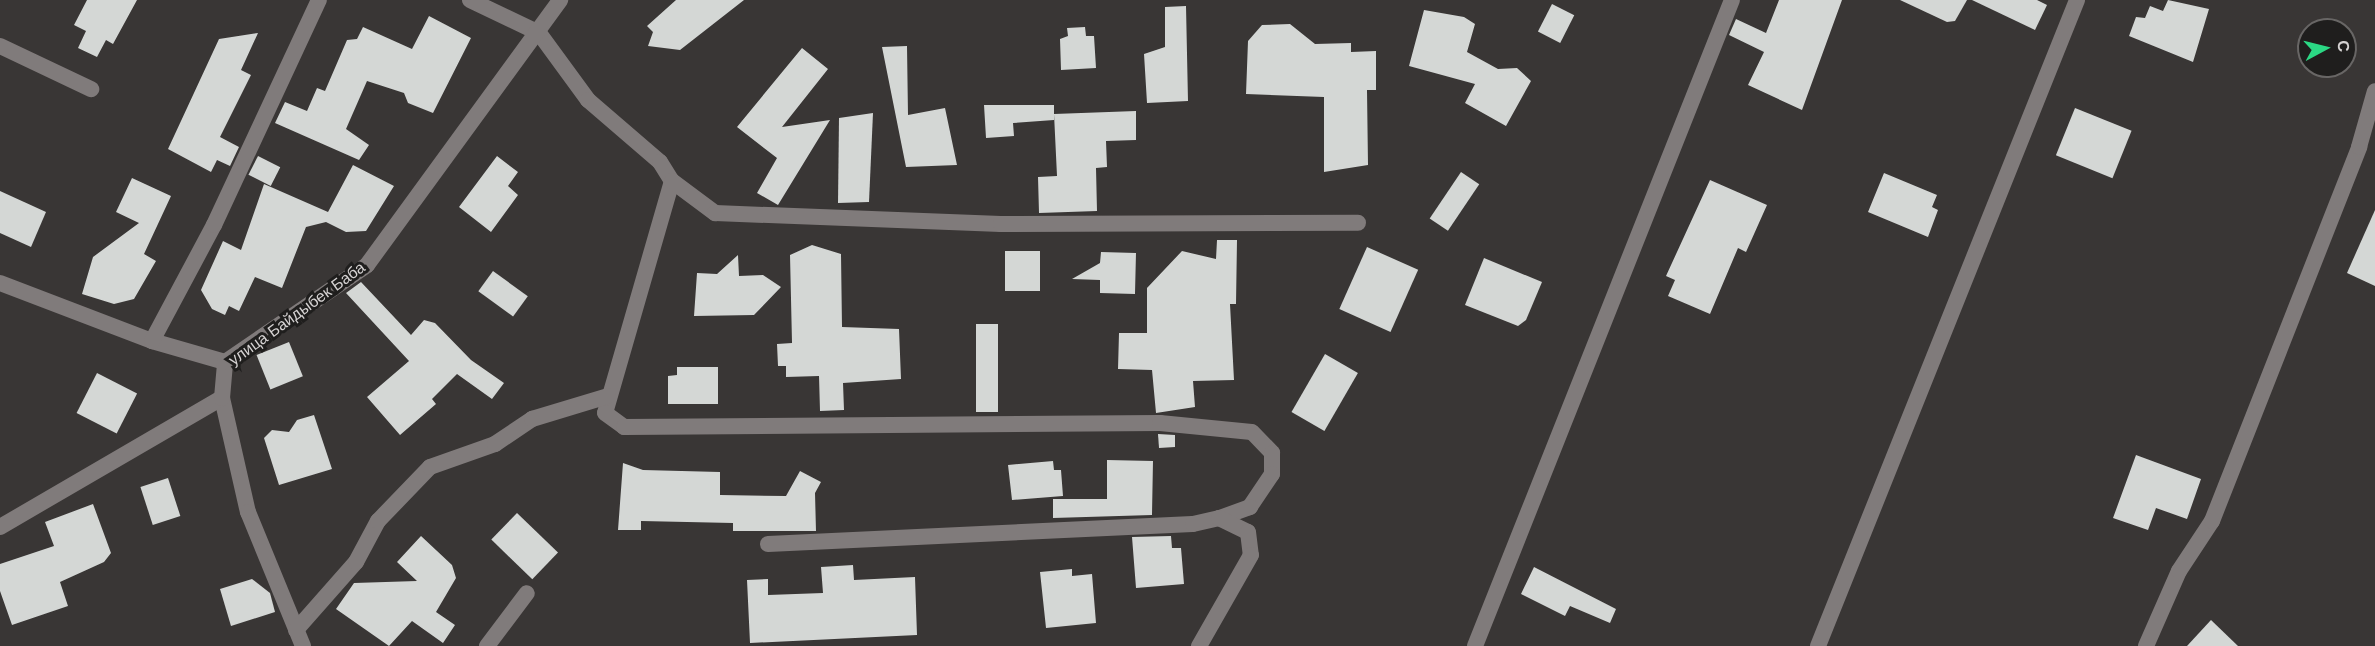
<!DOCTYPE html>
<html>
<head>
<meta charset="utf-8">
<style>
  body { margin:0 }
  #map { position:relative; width:2375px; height:646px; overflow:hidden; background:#393635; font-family:Arial,sans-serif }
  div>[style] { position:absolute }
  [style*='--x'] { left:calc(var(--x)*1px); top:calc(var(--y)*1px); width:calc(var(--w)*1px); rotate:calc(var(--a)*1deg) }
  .building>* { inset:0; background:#d4d7d5; transform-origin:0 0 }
  .minor>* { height:16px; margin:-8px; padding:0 8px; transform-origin:8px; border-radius:8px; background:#807b7b }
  span { translate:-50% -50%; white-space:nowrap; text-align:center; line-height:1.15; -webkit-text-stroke:6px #1f1e1d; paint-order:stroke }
  .street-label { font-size:16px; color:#d5d2d2 }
  .north { position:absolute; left:2297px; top:18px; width:60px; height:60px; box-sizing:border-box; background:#1f1e1d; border:2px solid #686665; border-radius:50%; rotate:83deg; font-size:16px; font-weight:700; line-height:24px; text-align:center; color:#d5d2d2 }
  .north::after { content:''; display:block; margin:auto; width:21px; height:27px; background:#2bd884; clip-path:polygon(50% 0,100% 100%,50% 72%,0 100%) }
</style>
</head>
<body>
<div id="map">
  <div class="building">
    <i style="clip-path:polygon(87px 0,137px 0,113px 44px,106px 40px,97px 57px,78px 48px,86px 31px,74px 25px)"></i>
    <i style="clip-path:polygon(676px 0,744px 0,680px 50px,648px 46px,653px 32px,647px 26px)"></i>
    <i style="clip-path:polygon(1779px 0,1842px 0,1802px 110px,1748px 85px,1764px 52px,1729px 35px,1736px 19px,1766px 33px)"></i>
    <i style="clip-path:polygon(1900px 0,1967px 0,1955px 21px,1947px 22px)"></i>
    <i style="clip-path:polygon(1972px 0,2037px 0,2047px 5px,2035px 30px)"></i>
    <i style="clip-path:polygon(2168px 0,2209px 9px,2193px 62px,2129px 36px,2136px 17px,2145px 18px,2150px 6px,2163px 11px)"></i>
    <i style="left:1552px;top:4px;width:25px;height:31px;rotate:27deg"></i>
    <i style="clip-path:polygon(1186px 6px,1188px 101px,1147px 103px,1144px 54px,1165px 47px,1165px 7px)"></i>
    <i style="clip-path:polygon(1424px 10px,1464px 17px,1475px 24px,1467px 52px,1498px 69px,1517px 68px,1531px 81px,1506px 126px,1465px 103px,1475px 84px,1409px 66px)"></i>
    <i style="clip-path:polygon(429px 16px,471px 38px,433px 113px,408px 103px,404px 93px,367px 81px,346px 129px,369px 145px,359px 160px,275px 123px,285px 102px,307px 111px,317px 88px,325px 91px,347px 40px,357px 39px,363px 27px,412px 49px)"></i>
    <i style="clip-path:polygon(1290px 24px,1315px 44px,1351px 43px,1351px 52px,1376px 51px,1376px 90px,1367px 90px,1368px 165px,1324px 172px,1324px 97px,1246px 94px,1248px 41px,1262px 25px)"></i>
    <i style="clip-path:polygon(1085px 27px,1086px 36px,1094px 36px,1096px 68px,1061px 70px,1060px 39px,1068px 36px,1067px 28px)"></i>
    <i style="clip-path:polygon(258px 33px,241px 70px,251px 75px,220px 137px,239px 147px,230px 166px,217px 160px,211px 172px,168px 149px,219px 39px)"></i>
    <i style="clip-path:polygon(907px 46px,908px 115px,945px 108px,957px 165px,906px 167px,882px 47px)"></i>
    <i style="clip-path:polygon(802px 48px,828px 69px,782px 127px,830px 120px,778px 205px,757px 193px,777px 158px,737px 127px)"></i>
    <i style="clip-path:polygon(984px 105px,1054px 105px,1054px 120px,1013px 123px,1014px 136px,986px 138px)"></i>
    <i style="left:2075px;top:108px;width:61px;height:51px;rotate:22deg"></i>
    <i style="clip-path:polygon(1136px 111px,1136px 140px,1106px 141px,1107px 167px,1096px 168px,1097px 211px,1039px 213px,1038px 177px,1057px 176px,1054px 114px)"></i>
    <i style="clip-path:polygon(873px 113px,869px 202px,838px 203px,839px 118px)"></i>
    <i style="left:258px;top:156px;width:25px;height:21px;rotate:27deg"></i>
    <i style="clip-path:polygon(497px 156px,518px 172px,508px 186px,518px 195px,491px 232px,459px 207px)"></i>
    <i style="clip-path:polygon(353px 165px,394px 186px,366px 231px,346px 232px,326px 222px,306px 227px,282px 288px,255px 277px,239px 311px,229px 306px,225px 315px,212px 309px,201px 290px,223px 241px,241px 250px,264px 184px,328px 212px)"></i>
    <i style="left:1461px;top:172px;width:22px;height:56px;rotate:34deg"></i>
    <i style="clip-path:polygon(1884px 173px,1937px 195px,1932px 207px,1938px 210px,1928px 237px,1868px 212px)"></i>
    <i style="clip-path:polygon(132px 178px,171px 196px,144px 254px,156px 261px,134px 299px,114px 304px,82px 294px,93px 257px,139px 223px,116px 212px)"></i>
    <i style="clip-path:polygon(1710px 180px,1767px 205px,1746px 252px,1738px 248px,1710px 314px,1668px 296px,1675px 280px,1666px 276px)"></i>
    <i style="clip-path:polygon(0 191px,46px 212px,31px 247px,0 233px)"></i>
    <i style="clip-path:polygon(2375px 210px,2375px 286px,2347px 273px)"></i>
    <i style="clip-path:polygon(1217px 240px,1237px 240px,1236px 304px,1230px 304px,1234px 380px,1193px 381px,1195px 407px,1156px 413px,1152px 370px,1118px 369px,1119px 333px,1147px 333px,1147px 288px,1182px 251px,1216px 259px)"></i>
    <i style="clip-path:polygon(812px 245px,841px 254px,842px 327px,899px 329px,901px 379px,843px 383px,844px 410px,820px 411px,819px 376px,786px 377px,786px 366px,778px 366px,777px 344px,792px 343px,790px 255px)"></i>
    <i style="left:1367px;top:247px;width:56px;height:68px;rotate:24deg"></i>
    <i style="left:1005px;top:251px;width:35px;height:40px"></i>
    <i style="clip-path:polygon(1101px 252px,1136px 253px,1135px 294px,1100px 293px,1100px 280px,1072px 279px,1100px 263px)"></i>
    <i style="clip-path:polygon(738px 255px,739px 276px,763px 275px,781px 287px,754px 315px,694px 316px,697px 273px,717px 274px)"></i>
    <i style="clip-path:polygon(1484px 258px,1542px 282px,1526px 320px,1518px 326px,1465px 305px)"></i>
    <i style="left:493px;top:271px;width:43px;height:25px;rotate:36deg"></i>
    <i style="clip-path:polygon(361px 282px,411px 335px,424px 320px,435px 323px,471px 360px,504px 383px,492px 399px,457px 374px,432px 399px,436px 404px,400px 435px,367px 397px,409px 361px,346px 293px)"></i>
    <i style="left:976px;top:324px;width:22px;height:88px"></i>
    <i style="left:289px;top:342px;width:37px;height:35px;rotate:68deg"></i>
    <i style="left:1325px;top:354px;width:38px;height:67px;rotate:30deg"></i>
    <i style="clip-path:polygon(677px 367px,718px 367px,718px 404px,668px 404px,668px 376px,677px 375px)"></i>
    <i style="left:97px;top:373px;width:45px;height:45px;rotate:27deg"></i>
    <i style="clip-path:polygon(314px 415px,332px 469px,279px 485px,264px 438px,272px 430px,289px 432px,297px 420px)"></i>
    <i style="clip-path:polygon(1158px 434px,1175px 435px,1175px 447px,1159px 448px)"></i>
    <i style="clip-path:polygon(2136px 455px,2201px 479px,2187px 519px,2156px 508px,2148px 530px,2113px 518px)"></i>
    <i style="clip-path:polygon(1107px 460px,1153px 461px,1152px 515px,1053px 518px,1053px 499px,1107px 499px)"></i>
    <i style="clip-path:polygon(1053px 461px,1054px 470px,1061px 470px,1063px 496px,1012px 500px,1008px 465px)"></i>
    <i style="clip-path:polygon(623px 463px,643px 470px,720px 472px,720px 495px,786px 496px,800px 471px,821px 482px,815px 493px,816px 531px,733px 531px,733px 523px,641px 521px,641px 530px,618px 530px)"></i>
    <i style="left:168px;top:478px;width:40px;height:29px;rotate:72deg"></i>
    <i style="clip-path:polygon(93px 504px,111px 553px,104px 562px,60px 582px,68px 606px,12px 625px,0 591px,0 564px,54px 546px,45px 522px)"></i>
    <i style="left:517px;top:513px;width:57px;height:37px;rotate:44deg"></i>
    <i style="clip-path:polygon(421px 536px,452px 565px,456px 578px,436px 612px,455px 625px,443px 643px,412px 621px,389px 646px,336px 609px,354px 583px,417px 581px,397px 562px)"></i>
    <i style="clip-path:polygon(1171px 536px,1172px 548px,1181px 548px,1184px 584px,1136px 588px,1132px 537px)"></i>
    <i style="clip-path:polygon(853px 565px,854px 580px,915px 577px,917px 635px,750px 643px,747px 580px,768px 579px,768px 595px,823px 593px,821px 567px)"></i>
    <i style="clip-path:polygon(1534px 567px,1616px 609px,1610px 623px,1570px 606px,1565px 616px,1521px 594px)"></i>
    <i style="clip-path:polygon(1072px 569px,1072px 576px,1092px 574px,1096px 623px,1046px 628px,1040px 572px)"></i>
    <i style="clip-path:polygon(252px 579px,270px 593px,275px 612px,231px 626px,220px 589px)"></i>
    <i style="clip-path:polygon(2211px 620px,2238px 646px,2187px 646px)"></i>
  </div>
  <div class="minor">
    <i style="--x:470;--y:0;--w:76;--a:25.6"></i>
    <i style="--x:539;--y:33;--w:83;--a:53.8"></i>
    <i style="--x:588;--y:100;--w:95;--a:40.7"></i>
    <i style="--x:660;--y:162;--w:22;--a:58"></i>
    <i style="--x:672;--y:181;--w:241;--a:106.1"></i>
    <i style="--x:605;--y:413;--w:24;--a:36"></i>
    <i style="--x:624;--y:427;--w:536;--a:-0.43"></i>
    <i style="--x:1160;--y:423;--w:92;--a:5.6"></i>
    <i style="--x:1252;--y:432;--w:29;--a:46"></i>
    <i style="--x:1272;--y:453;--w:21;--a:90"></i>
    <i style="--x:1272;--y:474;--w:40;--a:124"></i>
    <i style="--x:1250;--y:507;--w:33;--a:160"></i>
    <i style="--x:0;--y:46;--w:101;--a:25.3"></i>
    <i style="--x:672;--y:181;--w:54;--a:36.7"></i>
    <i style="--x:715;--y:213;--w:286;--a:2.2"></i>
    <i style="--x:1001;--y:224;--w:357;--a:-0.2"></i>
    <i style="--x:0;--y:283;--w:163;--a:20.9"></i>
    <i style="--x:152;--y:341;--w:76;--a:16"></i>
    <i style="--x:152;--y:341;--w:132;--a:-61.9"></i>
    <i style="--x:214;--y:225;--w:248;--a:-65"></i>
    <i style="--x:222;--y:398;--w:117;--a:77.2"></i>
    <i style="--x:248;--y:512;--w:145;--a:67.7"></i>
    <i style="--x:0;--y:527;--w:257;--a:-30.2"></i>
    <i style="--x:222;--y:398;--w:36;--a:-85"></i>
    <i style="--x:225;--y:362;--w:172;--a:-34.3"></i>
    <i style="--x:367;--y:265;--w:328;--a:-53.9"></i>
    <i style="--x:768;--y:544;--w:425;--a:-2.7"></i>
    <i style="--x:1193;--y:524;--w:27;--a:-13"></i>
    <i style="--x:1219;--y:518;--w:32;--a:26"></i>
    <i style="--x:1248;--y:532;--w:23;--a:83"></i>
    <i style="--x:1251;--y:555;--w:105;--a:119.7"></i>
    <i style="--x:296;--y:630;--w:91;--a:-48.6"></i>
    <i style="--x:356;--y:562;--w:47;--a:-61.8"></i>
    <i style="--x:378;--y:521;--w:75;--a:-46.1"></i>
    <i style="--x:430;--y:467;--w:69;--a:-19.5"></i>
    <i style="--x:495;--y:444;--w:45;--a:-34"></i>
    <i style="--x:532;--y:419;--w:79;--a:-16.8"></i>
    <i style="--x:487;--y:646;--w:66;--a:-53"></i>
    <i style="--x:1475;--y:646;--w:695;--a:-68.31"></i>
    <i style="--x:1818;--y:646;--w:696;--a:-68.15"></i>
    <i style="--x:2146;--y:646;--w:82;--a:-66.3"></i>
    <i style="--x:2179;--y:571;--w:60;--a:-56.6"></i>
    <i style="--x:2212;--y:521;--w:402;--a:-68.5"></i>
    <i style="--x:2359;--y:147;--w:58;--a:-74.1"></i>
  </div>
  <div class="street-label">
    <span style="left:297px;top:314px;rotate:-36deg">улица Байдыбек Баба</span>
  </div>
  <div class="north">С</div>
</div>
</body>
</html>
